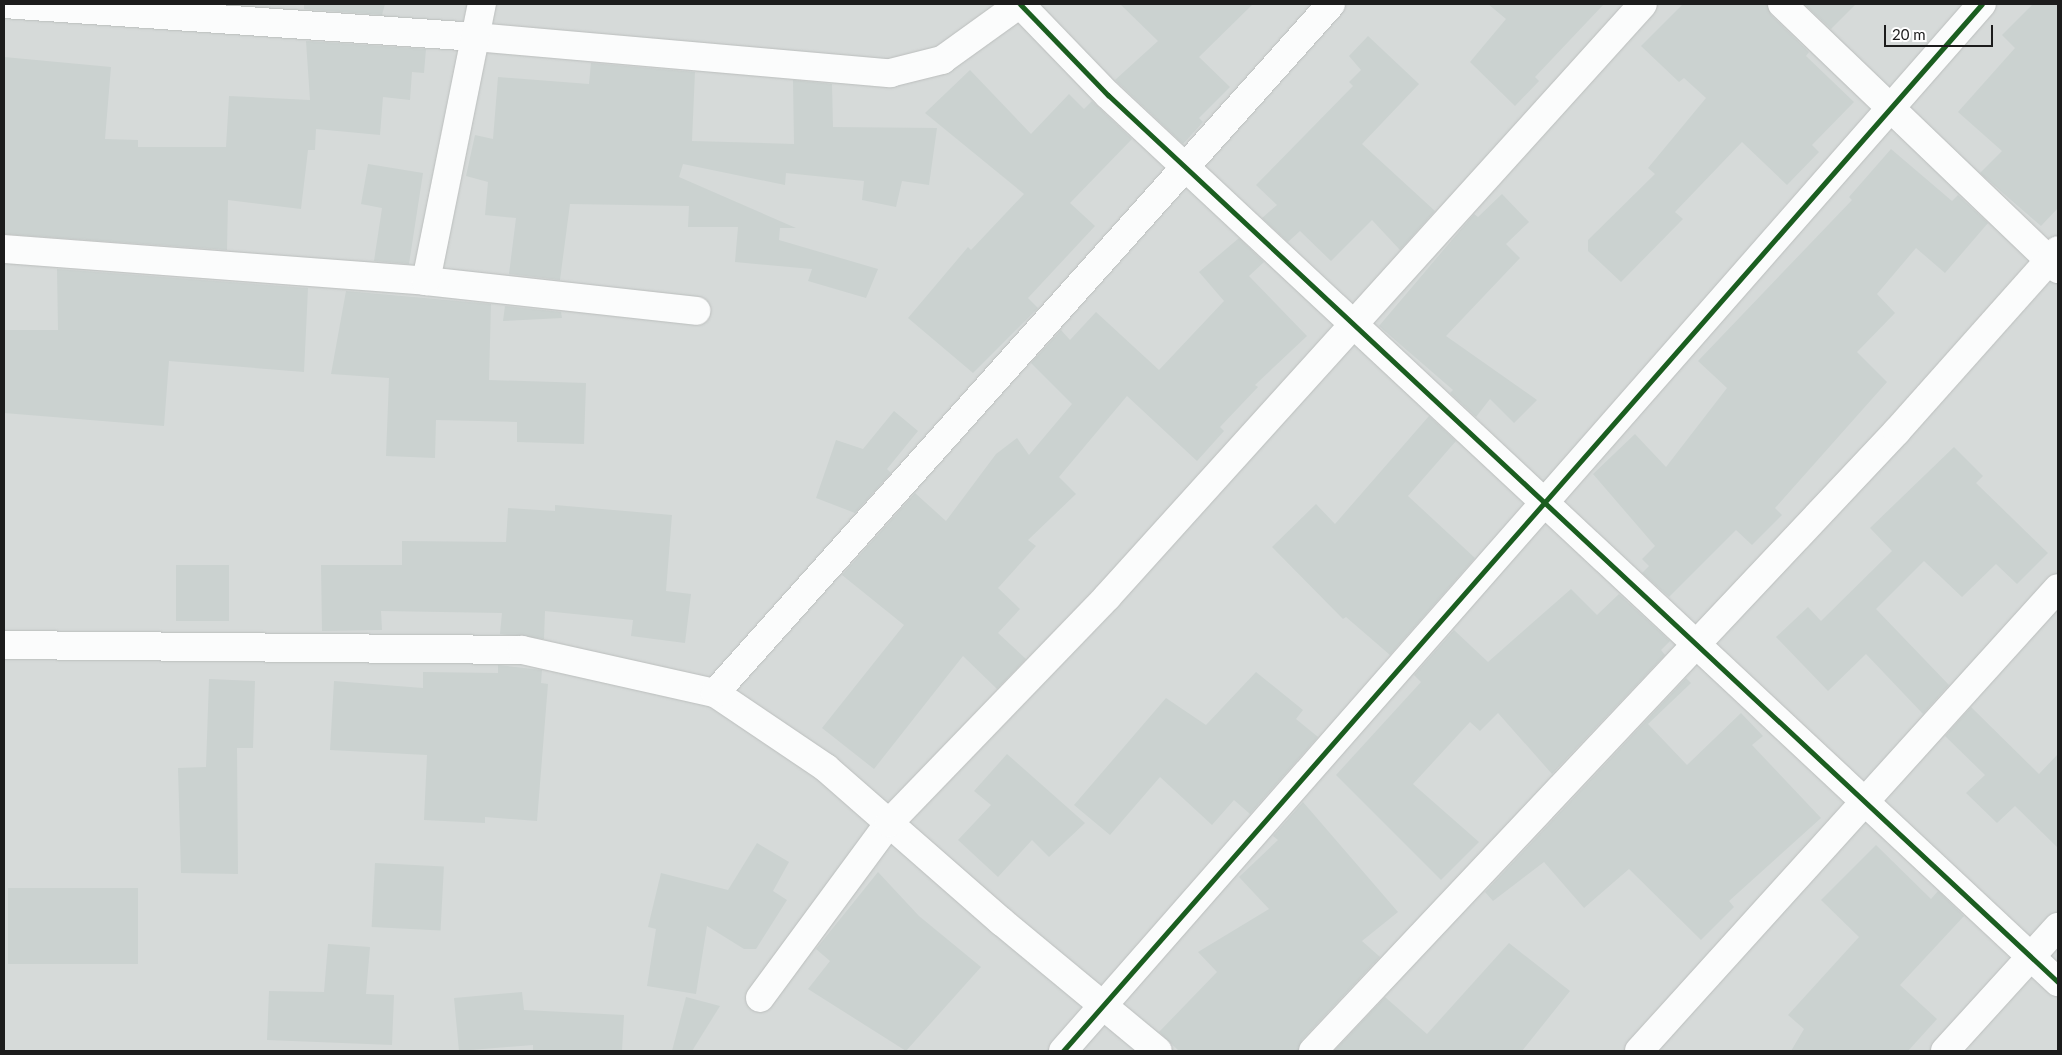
<!DOCTYPE html>
<html>
<head>
<meta charset="utf-8">
<style>
  body { margin:0 }
  #map { position:relative; width:2062px; height:1055px; overflow:hidden; background:#e4ecea; font-family:Lato,sans-serif }
  div>[style] { position:absolute }
  [style*='--x'] { left:calc(var(--x)*1px); top:calc(var(--y)*1px); width:calc(var(--w)*1px); rotate:calc(var(--a)*1deg) }
  .residential>* { inset:0; background:#d6dad9; transform-origin:0 0 }
  .building>* { inset:0; background:#cbd2d0; transform-origin:0 0 }
  .roads { filter:drop-shadow(0 0 1px #bbbebd) drop-shadow(0 0 1px #bbbebd) }
  .street>* { height:28px; margin:-14px; padding:0 14px; transform-origin:14px; border-radius:14px; background:#fbfcfc }
  .cycleway>* { height:5px; margin:-2.5px; padding:0 2.5px; transform-origin:2.5px; border-radius:2.5px; background:#1b5e20 }
  span { translate:-50% -50%; white-space:nowrap; text-align:center; line-height:1.15; -webkit-text-stroke:4.5px #fff; paint-order:stroke }
  .frame { position:absolute; inset:0; border:5px solid #1c1c1c; pointer-events:none }
  .scale { position:absolute; left:1884px; top:25px; width:109px; height:22px; box-sizing:border-box; border:2px solid #1c1c1c; border-top:0; padding-left:6px; font-size:15px; line-height:18px; white-space:nowrap; color:#1c1c1c; -webkit-text-stroke:4px #fff; paint-order:stroke }
</style>
</head>
<body>
<div id="map">
  <div class="residential">
    <i style="left:4px;top:4px;width:2054px;height:1047px"></i>
  </div>
  <div class="building">
    <i style="clip-path:polygon(304px 4px,385px 4px,382px 15px,304px 9px)"></i>
    <i style="clip-path:polygon(1120px 4px,1253px 4px,1199px 57px,1230px 87px,1199px 118px,1203px 122px,1183px 144px,1115px 80px,1158px 41px)"></i>
    <i style="clip-path:polygon(1488px 4px,1604px 4px,1535px 77px,1539px 81px,1515px 106px,1470px 62px,1506px 19px)"></i>
    <i style="clip-path:polygon(1683px 4px,1767px 4px,1771px 15px,1809px 52px,1806px 56px,1854px 102px,1812px 145px,1819px 152px,1787px 185px,1742px 142px,1675px 212px,1683px 219px,1621px 282px,1588px 251px,1588px 240px,1655px 174px,1648px 168px,1706px 98px,1684px 78px,1679px 82px,1641px 46px)"></i>
    <i style="clip-path:polygon(1804px 4px,1856px 4px,1831px 29px)"></i>
    <i style="clip-path:polygon(2033px 4px,2058px 4px,2058px 208px,2041px 226px,1980px 173px,2002px 151px,1958px 112px,2015px 48px,2002px 35px)"></i>
    <i style="clip-path:polygon(1368px 36px,1419px 84px,1362px 144px,1435px 211px,1400px 250px,1372px 220px,1331px 261px,1300px 231px,1288px 242px,1262px 218px,1277px 205px,1256px 185px,1353px 86px,1349px 82px,1361px 70px,1349px 56px)"></i>
    <i style="clip-path:polygon(306px 41px,426px 49px,424px 73px,412px 72px,410px 100px,383px 97px,380px 135px,316px 129px,315px 150px,308px 150px,301px 209px,228px 200px,227px 250px,4px 234px,4px 57px,111px 67px,105px 139px,138px 140px,138px 147px,226px 147px,229px 96px,310px 100px)"></i>
    <i style="clip-path:polygon(591px 63px,695px 72px,692px 141px,794px 144px,793px 80px,832px 84px,833px 127px,937px 128px,929px 185px,902px 181px,896px 207px,862px 200px,864px 181px,786px 173px,785px 185px,683px 164px,679px 177px,796px 228px,780px 228px,779px 240px,878px 269px,866px 298px,808px 281px,812px 269px,735px 262px,738px 227px,688px 227px,689px 206px,570px 204px,560px 280px,509px 274px,516px 218px,485px 215px,488px 182px,466px 176px,475px 135px,493px 139px,498px 77px,589px 84px)"></i>
    <i style="clip-path:polygon(970px 70px,1031px 134px,1069px 94px,1084px 109px,1092px 101px,1132px 139px,1070px 203px,1095px 226px,1028px 298px,1038px 308px,973px 373px,908px 318px,968px 247px,971px 250px,1024px 194px,925px 113px)"></i>
    <i style="clip-path:polygon(1891px 149px,1952px 201px,1958px 195px,1988px 223px,1945px 273px,1916px 248px,1877px 294px,1895px 313px,1857px 352px,1887px 382px,1775px 508px,1782px 515px,1752px 545px,1736px 530px,1669px 597px,1642px 573px,1649px 566px,1642px 559px,1655px 546px,1593px 474px,1635px 434px,1666px 467px,1727px 388px,1698px 361px,1852px 200px,1849px 197px)"></i>
    <i style="clip-path:polygon(368px 164px,423px 173px,409px 264px,374px 261px,382px 208px,361px 204px)"></i>
    <i style="clip-path:polygon(1502px 194px,1529px 222px,1506px 244px,1520px 258px,1446px 336px,1537px 400px,1514px 423px,1490px 399px,1476px 417px,1450px 393px,1453px 390px,1379px 326px,1474px 214px,1478px 217px)"></i>
    <i style="clip-path:polygon(1239px 238px,1264px 262px,1249px 276px,1307px 336px,1255px 385px,1258px 387px,1220px 427px,1224px 431px,1197px 461px,1127px 396px,1059px 477px,1076px 494px,1028px 540px,1036px 546px,998px 588px,1020px 609px,998px 633px,1026px 659px,997px 689px,963px 656px,874px 769px,822px 728px,904px 625px,842px 575px,915px 493px,946px 521px,996px 454px,1017px 438px,1029px 455px,1072px 404px,1031px 363px,1061px 330px,1070px 340px,1096px 312px,1159px 370px,1224px 301px,1199px 272px)"></i>
    <i style="clip-path:polygon(57px 269px,308px 288px,304px 372px,169px 361px,164px 426px,4px 413px,4px 330px,58px 330px)"></i>
    <i style="clip-path:polygon(346px 291px,491px 304px,489px 380px,586px 383px,584px 444px,517px 442px,517px 422px,436px 420px,435px 458px,386px 456px,389px 378px,331px 374px)"></i>
    <i style="clip-path:polygon(505px 306px,561px 312px,562px 318px,503px 321px)"></i>
    <i style="clip-path:polygon(894px 411px,918px 431px,887px 469px,891px 473px,855px 513px,816px 498px,836px 440px,863px 449px)"></i>
    <i style="clip-path:polygon(1429px 416px,1456px 441px,1408px 496px,1475px 558px,1390px 655px,1346px 617px,1343px 619px,1272px 547px,1316px 504px,1335px 524px)"></i>
    <i style="clip-path:polygon(1954px 447px,1983px 476px,1976px 483px,2048px 553px,2017px 584px,1996px 564px,1962px 597px,1924px 561px,1876px 609px,1949px 685px,1923px 714px,1866px 654px,1828px 691px,1776px 637px,1808px 607px,1821px 621px,1892px 551px,1870px 528px)"></i>
    <i style="clip-path:polygon(555px 505px,672px 515px,666px 591px,691px 594px,685px 643px,631px 636px,633px 620px,545px 611px,544px 639px,500px 634px,502px 613px,381px 611px,382px 630px,322px 631px,321px 565px,402px 565px,402px 541px,506px 542px,508px 508px,555px 511px)"></i>
    <i style="left:176px;top:565px;width:53px;height:56px"></i>
    <i style="clip-path:polygon(1571px 589px,1597px 615px,1619px 594px,1670px 641px,1661px 650px,1665px 655px,1552px 774px,1498px 713px,1480px 731px,1470px 722px,1413px 784px,1479px 842px,1441px 880px,1336px 775px,1421px 682px,1414px 675px,1454px 630px,1488px 662px)"></i>
    <i style="clip-path:polygon(498px 665px,542px 670px,541px 683px,548px 684px,537px 821px,485px 817px,485px 823px,424px 820px,427px 755px,330px 750px,334px 681px,423px 688px,423px 672px,498px 673px)"></i>
    <i style="clip-path:polygon(1256px 672px,1303px 710px,1296px 719px,1318px 737px,1250px 814px,1234px 800px,1212px 825px,1160px 777px,1110px 835px,1074px 805px,1166px 698px,1206px 725px)"></i>
    <i style="clip-path:polygon(1686px 678px,1691px 683px,1648px 724px,1687px 765px,1741px 713px,1763px 736px,1752px 745px,1821px 818px,1729px 901px,1734px 907px,1701px 940px,1629px 869px,1584px 908px,1544px 862px,1493px 901px,1485px 892px)"></i>
    <i style="clip-path:polygon(209px 679px,255px 681px,253px 748px,237px 748px,238px 874px,181px 873px,178px 768px,206px 767px)"></i>
    <i style="clip-path:polygon(1971px 707px,2039px 774px,2058px 754px,2058px 848px,2015px 806px,1997px 823px,1966px 793px,1985px 775px,1945px 736px)"></i>
    <i style="clip-path:polygon(1007px 754px,1085px 823px,1049px 857px,1032px 840px,998px 877px,958px 840px,991px 805px,974px 791px)"></i>
    <i style="clip-path:polygon(1303px 802px,1398px 912px,1362px 941px,1380px 957px,1302px 1040px,1298px 1051px,1179px 1051px,1159px 1032px,1217px 972px,1198px 952px,1269px 909px,1239px 877px,1278px 840px,1273px 836px)"></i>
    <i style="clip-path:polygon(757px 843px,789px 862px,773px 891px,787px 900px,756px 949px,744px 949px,707px 926px,696px 994px,647px 986px,656px 929px,648px 927px,661px 873px,728px 890px)"></i>
    <i style="clip-path:polygon(1876px 845px,1931px 899px,1938px 891px,1964px 916px,1900px 985px,1937px 1019px,1908px 1051px,1791px 1051px,1804px 1029px,1788px 1015px,1859px 937px,1821px 900px)"></i>
    <i style="left:375px;top:863px;width:69px;height:64px;rotate:3deg"></i>
    <i style="clip-path:polygon(878px 872px,919px 916px,981px 967px,906px 1051px,808px 989px,830px 961px,816px 949px)"></i>
    <i style="left:138px;top:888px;width:76px;height:130px;rotate:90deg"></i>
    <i style="clip-path:polygon(1509px 943px,1570px 991px,1522px 1051px,1334px 1051px,1385px 997px,1427px 1034px)"></i>
    <i style="clip-path:polygon(328px 944px,370px 947px,366px 994px,394px 995px,392px 1045px,267px 1040px,269px 991px,324px 992px)"></i>
    <i style="clip-path:polygon(522px 992px,524px 1010px,624px 1015px,622px 1051px,533px 1051px,533px 1045px,459px 1051px,454px 998px)"></i>
    <i style="clip-path:polygon(686px 997px,720px 1006px,692px 1051px,672px 1051px)"></i>
  </div>
  <div class="roads">
    <div class="street">
      <i style="--x:4;--y:4;--w:472;--a:4"></i>
      <i style="--x:475;--y:37;--w:417;--a:5"></i>
      <i style="--x:890;--y:73;--w:54;--a:-14"></i>
      <i style="--x:942;--y:60;--w:96;--a:-35.7"></i>
      <i style="--x:1020;--y:4;--w:127;--a:46"></i>
      <i style="--x:1108;--y:95;--w:1300;--a:43.04"></i>
      <i style="--x:1782;--y:4;--w:383;--a:43.8"></i>
      <i style="--x:4;--y:249;--w:423;--a:4.3"></i>
      <i style="--x:426;--y:281;--w:272;--a:6.3"></i>
      <i style="--x:426;--y:281;--w:283;--a:-78.6"></i>
      <i style="--x:4;--y:645;--w:518;--a:0.55"></i>
      <i style="--x:522;--y:650;--w:198;--a:12.6"></i>
      <i style="--x:715;--y:693;--w:134;--a:34"></i>
      <i style="--x:826;--y:768;--w:234;--a:41.2"></i>
      <i style="--x:1002;--y:922;--w:202;--a:39.6"></i>
      <i style="--x:715;--y:693;--w:924;--a:-48.2"></i>
      <i style="--x:760;--y:998;--w:217;--a:-53.6"></i>
      <i style="--x:889;--y:823;--w:314;--a:-46"></i>
      <i style="--x:1107;--y:597;--w:799;--a:-47.89"></i>
      <i style="--x:1063;--y:1051;--w:1393;--a:-48.73"></i>
      <i style="--x:1313;--y:1051;--w:852;--a:-46.71"></i>
      <i style="--x:1897;--y:431;--w:242;--a:-48.3"></i>
      <i style="--x:1639;--y:1051;--w:624;--a:-47.86"></i>
      <i style="--x:1945;--y:1051;--w:168;--a:-47.7"></i>
    </div>
  </div>
  <div class="cycleway">
    <i style="--x:1020;--y:4;--w:127;--a:46"></i>
    <i style="--x:1108;--y:95;--w:1300;--a:43.04"></i>
    <i style="--x:1063;--y:1051;--w:1393;--a:-48.73"></i>
  </div>
  <div class="frame"></div>
  <div class="scale">20 m</div>
</div>
</body>
</html>
